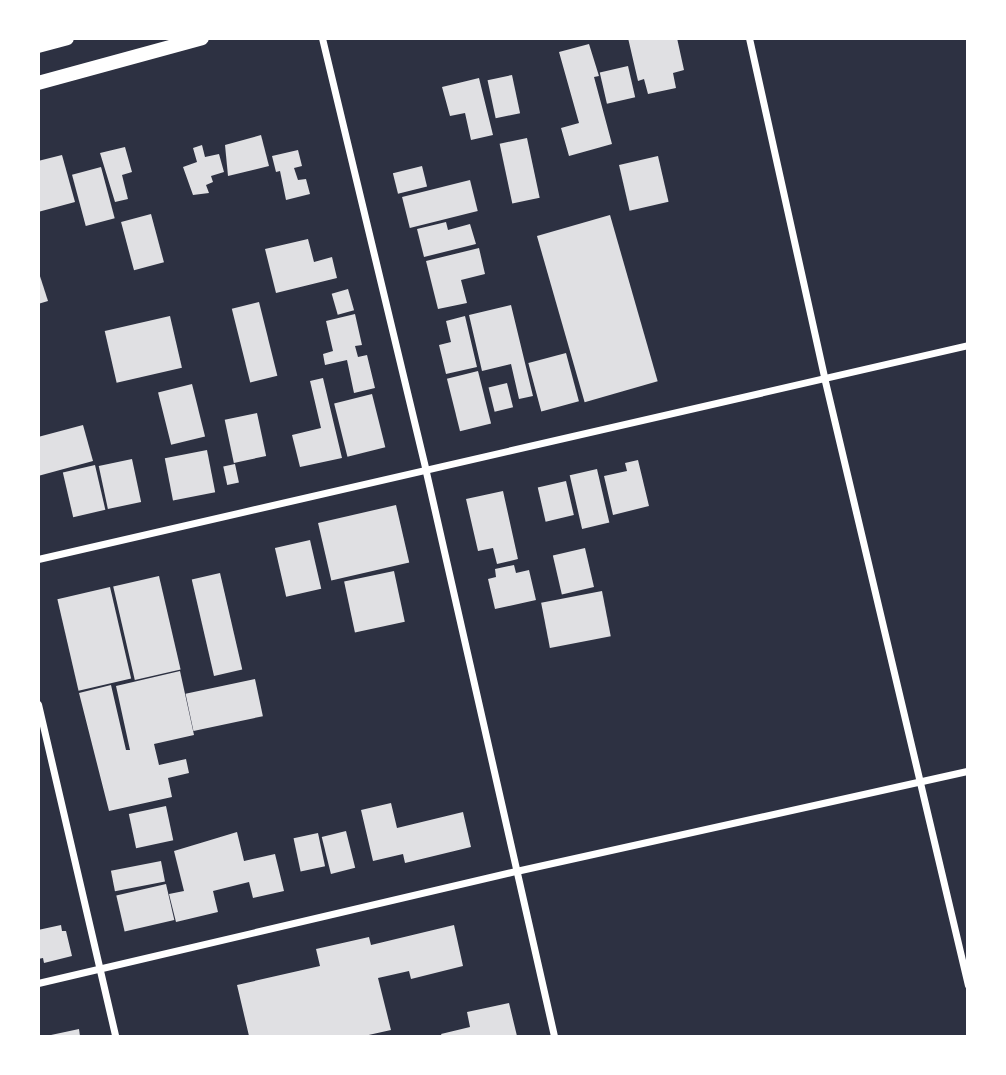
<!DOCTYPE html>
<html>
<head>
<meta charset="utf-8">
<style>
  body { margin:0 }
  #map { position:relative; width:1006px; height:1075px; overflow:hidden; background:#2d3142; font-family:"Source Serif 4",serif }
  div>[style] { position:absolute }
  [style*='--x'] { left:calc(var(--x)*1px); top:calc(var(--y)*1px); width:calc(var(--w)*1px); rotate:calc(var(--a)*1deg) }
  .building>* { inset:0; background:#e0e0e3; transform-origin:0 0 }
  .minor>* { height:7px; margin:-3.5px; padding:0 3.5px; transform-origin:3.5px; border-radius:3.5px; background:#fff }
  .secondary>* { height:14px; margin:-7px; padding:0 7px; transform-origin:7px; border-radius:7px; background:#fff }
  span { translate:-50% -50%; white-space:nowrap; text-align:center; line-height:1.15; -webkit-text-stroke:7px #fff; paint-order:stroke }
  .frame { position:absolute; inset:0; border:40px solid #fff; pointer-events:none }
</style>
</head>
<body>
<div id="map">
  <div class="building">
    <i style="clip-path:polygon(628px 38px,677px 38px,684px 70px,673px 73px,676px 88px,648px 94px,644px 79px,638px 81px)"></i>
    <i style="clip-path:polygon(589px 44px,599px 76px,594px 77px,612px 144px,569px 156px,561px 128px,579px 123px,559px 52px)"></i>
    <i style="left:628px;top:66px;width:32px;height:29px;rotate:77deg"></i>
    <i style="left:512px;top:75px;width:39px;height:25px;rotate:78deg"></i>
    <i style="clip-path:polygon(479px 78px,493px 135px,471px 140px,465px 113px,450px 116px,442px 87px)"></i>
    <i style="clip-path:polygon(261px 135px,269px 166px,228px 176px,225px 145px)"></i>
    <i style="left:527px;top:138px;width:61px;height:28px;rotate:78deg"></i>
    <i style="clip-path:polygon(202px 145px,205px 157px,219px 154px,224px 172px,211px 176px,213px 182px,206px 185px,209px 193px,193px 195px,183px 167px,197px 162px,193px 148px)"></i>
    <i style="clip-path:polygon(125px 147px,132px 172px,122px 175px,128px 199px,115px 202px,100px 153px)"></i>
    <i style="clip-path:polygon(298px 150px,302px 166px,294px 168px,298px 180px,306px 179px,310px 194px,286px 200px,280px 171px,276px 172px,272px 156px)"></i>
    <i style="clip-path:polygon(62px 155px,75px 202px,38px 212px,38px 161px)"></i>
    <i style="left:658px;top:156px;width:47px;height:40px;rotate:77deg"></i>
    <i style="left:422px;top:166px;width:21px;height:30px;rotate:76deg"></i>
    <i style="left:101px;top:167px;width:53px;height:30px;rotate:75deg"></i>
    <i style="left:470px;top:180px;width:32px;height:70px;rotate:76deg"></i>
    <i style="left:151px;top:214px;width:50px;height:31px;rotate:75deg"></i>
    <i style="left:610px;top:215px;width:173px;height:76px;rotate:74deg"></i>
    <i style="clip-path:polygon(446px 222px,448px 230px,470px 224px,476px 244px,424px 257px,417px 229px)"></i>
    <i style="clip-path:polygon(308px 239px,314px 262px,332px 257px,337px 278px,276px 293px,265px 249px)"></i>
    <i style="clip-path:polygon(479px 248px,485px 274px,461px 280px,467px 303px,438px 309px,426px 261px)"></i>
    <i style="clip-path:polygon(38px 270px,48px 301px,38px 304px)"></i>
    <i style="left:348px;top:289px;width:22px;height:17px;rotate:74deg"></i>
    <i style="left:259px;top:302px;width:76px;height:28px;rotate:76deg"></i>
    <i style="clip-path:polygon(511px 305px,533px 396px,519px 399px,511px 364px,482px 371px,469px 315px)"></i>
    <i style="clip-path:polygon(355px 314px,362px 345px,355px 346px,358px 357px,367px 355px,375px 388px,354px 393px,347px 360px,325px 365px,323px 354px,333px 351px,326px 321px)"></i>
    <i style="left:170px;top:316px;width:53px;height:67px;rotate:77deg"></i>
    <i style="clip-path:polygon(465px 316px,477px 367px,446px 374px,439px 345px,451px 342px,446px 321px)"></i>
    <i style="left:566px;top:353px;width:50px;height:39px;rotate:75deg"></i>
    <i style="left:478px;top:371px;width:54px;height:32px;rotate:76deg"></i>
    <i style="clip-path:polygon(323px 378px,342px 458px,300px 467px,292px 435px,321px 428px,310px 381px)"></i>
    <i style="left:507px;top:383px;width:25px;height:19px;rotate:76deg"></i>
    <i style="left:192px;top:384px;width:54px;height:35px;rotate:76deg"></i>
    <i style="left:372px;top:394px;width:55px;height:39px;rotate:76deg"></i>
    <i style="left:257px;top:413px;width:44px;height:33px;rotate:78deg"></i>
    <i style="clip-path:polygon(83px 425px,93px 461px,38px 476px,38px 437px)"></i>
    <i style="left:207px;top:450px;width:43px;height:43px;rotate:79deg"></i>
    <i style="left:132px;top:459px;width:44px;height:34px;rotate:78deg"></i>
    <i style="clip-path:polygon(638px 460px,649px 506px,613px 515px,604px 476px,627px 471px,625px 463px)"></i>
    <i style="left:235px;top:464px;width:19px;height:12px;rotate:78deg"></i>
    <i style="left:95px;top:465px;width:46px;height:33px;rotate:77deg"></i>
    <i style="left:597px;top:469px;width:55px;height:28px;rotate:77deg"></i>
    <i style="left:566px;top:481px;width:35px;height:29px;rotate:77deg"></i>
    <i style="clip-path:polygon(503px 491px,518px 559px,497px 564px,493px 548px,478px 551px,466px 499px)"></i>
    <i style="left:396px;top:505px;width:59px;height:80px;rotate:77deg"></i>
    <i style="left:310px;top:540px;width:50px;height:36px;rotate:77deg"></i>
    <i style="left:585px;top:548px;width:40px;height:33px;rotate:77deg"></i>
    <i style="clip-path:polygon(514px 565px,516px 573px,529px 570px,536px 600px,495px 609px,488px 579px,496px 577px,495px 569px)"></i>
    <i style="left:394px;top:571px;width:52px;height:51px;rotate:78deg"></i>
    <i style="left:220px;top:573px;width:99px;height:29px;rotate:77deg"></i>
    <i style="left:159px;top:576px;width:96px;height:47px;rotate:77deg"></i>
    <i style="left:110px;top:587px;width:94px;height:54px;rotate:77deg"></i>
    <i style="left:602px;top:591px;width:46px;height:62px;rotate:79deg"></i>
    <i style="clip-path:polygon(180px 671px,194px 735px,154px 744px,159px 765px,186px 759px,189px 773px,168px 778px,172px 797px,109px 811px,79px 693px,111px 685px,126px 750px,130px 750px,116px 686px)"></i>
    <i style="left:255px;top:679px;width:38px;height:71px;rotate:78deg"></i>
    <i style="clip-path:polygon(391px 803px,397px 828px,463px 812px,471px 847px,405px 863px,403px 854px,373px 861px,361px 810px)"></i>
    <i style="left:166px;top:806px;width:35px;height:38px;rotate:78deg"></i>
    <i style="left:346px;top:831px;width:38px;height:25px;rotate:76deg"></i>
    <i style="clip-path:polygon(237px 832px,244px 861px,275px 854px,284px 891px,253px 898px,249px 882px,213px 891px,218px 912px,176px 922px,169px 894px,184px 891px,174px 851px)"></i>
    <i style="left:318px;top:833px;width:34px;height:25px;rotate:78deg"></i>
    <i style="left:161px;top:861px;width:21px;height:51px;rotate:79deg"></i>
    <i style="left:166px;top:884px;width:37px;height:51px;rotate:77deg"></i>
    <i style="clip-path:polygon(61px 925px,62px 931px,66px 931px,72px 956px,44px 963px,43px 958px,38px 959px,38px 930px)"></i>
    <i style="clip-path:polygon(454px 925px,463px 966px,411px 979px,409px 971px,378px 978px,391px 1030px,364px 1036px,249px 1036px,237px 985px,320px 966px,316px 949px,369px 937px,371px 945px)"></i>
    <i style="clip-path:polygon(509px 1003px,517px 1036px,442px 1036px,441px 1034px,470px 1027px,467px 1012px)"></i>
    <i style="clip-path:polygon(79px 1029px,80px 1036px,51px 1036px,51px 1035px)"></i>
  </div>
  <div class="minor">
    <i style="--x:322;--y:38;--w:446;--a:76.5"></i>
    <i style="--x:426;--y:472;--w:578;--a:77.21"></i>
    <i style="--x:749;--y:38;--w:347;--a:77.5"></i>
    <i style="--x:824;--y:377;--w:625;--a:76.68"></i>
    <i style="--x:38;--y:559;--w:954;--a:-12.96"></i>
    <i style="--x:38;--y:704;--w:341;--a:76.9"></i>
    <i style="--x:38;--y:983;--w:491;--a:-13.2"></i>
    <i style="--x:516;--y:871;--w:463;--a:-12.5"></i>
  </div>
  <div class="secondary">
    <i style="--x:38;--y:46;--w:30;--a:-15"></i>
    <i style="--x:38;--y:83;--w:170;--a:-15.3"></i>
  </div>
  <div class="frame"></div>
</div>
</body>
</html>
